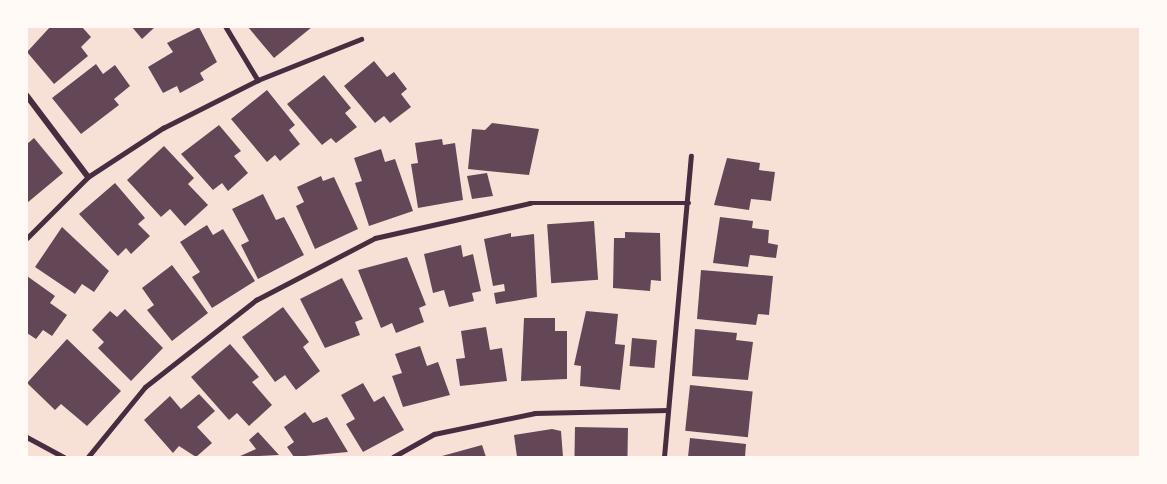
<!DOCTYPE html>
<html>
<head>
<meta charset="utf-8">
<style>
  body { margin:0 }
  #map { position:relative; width:1167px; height:484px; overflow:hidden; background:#f7e1d7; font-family:"IBM Plex Serif",serif }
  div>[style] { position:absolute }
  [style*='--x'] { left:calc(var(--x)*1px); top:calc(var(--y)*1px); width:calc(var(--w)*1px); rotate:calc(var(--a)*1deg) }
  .building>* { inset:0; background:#644757; transform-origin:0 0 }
  .service>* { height:4.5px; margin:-2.25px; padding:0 2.25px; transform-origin:2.25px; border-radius:2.25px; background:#4a2c40 }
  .minor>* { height:6px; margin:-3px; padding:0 3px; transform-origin:3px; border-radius:3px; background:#4a2c40 }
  span { translate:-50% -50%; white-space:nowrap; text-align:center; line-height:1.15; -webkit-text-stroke:4.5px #fffaf5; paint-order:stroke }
  .frame { position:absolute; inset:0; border:28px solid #fffaf5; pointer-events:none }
</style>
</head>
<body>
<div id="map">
  <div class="building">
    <i style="clip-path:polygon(50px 27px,82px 27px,91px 37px,81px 47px,88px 56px,54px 84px,27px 52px)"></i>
    <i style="clip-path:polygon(132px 27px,155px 27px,142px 39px)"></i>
    <i style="clip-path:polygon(199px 27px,217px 62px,200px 73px,204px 80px,180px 93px,177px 86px,163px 93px,148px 67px,173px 52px,167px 43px)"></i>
    <i style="clip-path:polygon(248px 27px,312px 27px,274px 58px)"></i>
    <i style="clip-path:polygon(374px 61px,387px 77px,394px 72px,407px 89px,401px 94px,411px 107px,390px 123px,384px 116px,375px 123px,344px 86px)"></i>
    <i style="clip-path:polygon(96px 64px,103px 74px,115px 65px,130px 86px,114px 99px,119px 105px,81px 134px,52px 98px)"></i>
    <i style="clip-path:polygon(324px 75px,351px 108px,345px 113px,357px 127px,336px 143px,331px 138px,322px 145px,287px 104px)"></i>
    <i style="clip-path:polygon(267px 90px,295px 125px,289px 130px,300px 144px,280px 161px,275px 155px,267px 162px,231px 119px)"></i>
    <i style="clip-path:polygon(492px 123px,539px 129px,529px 175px,468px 169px,472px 129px,485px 130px)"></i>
    <i style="clip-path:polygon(219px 125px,241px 151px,234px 156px,248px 173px,228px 191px,222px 183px,213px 190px,181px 154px)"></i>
    <i style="clip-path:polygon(34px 138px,63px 173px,27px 203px,27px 144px)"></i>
    <i style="clip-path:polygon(442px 139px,443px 145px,455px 143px,463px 200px,418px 208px,411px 164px,418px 163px,415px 143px)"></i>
    <i style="clip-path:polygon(164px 146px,194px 178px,188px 184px,208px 205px,185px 226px,170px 209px,161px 217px,127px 180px)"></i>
    <i style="clip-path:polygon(381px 149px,385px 162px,395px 159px,413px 211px,369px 226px,355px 183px,362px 181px,354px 158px)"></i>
    <i style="clip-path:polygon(727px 158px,760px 163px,759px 170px,775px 172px,771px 201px,751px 199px,749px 210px,714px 205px)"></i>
    <i style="clip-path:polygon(487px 173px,493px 196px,472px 199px,467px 176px)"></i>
    <i style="clip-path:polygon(321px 176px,323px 181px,334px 177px,358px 229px,315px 249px,296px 206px,304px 202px,297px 187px)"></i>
    <i style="clip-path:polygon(115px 183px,145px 218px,138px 224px,150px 236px,131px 254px,126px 248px,118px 256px,79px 214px)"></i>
    <i style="clip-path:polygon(263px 194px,276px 220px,284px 217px,304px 255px,258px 279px,241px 245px,249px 241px,232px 209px)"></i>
    <i style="clip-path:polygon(720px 217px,753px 221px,752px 228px,769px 230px,768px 243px,778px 245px,776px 258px,750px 255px,748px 267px,713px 263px)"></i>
    <i style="left:594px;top:221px;width:59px;height:47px;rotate:86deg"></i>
    <i style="clip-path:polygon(207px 225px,213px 235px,223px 229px,255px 281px,212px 308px,192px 277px,200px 272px,180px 242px)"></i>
    <i style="clip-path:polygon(62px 227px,109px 271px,94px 292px,82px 284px,75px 294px,35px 267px)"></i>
    <i style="clip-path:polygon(625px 232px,660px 233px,661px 281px,651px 280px,650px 291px,613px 288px,614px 238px,625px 238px)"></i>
    <i style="clip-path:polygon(511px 233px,511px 237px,534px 234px,537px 297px,496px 304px,494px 293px,505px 291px,504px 284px,493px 286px,484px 239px)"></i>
    <i style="clip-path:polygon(461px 245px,463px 257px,473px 254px,481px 291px,472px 293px,474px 301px,449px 307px,444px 290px,433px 293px,424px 254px)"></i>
    <i style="clip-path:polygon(407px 257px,426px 305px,419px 308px,424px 322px,396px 333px,392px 323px,381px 328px,358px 270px)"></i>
    <i style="clip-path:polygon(172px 265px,208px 313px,172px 341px,147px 310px,154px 305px,142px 288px)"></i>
    <i style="clip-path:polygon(701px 270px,773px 276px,769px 315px,758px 314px,756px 325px,697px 319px)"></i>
    <i style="clip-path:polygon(27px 276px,55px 296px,50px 303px,67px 315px,52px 336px,43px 330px,36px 339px,27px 333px)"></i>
    <i style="clip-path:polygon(342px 278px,363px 319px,355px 322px,360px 335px,325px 348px,300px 299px)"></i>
    <i style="clip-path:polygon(283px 307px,309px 342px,303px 347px,320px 371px,296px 390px,285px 375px,275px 382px,242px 337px)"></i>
    <i style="clip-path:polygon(125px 309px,163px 348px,131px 381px,98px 348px,104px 342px,92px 330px,110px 311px,117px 317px)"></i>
    <i style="clip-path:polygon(586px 311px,618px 314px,615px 344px,625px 345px,620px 390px,580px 386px,581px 366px,574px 365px)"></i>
    <i style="clip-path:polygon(524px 318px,555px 318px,555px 331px,567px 331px,567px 379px,521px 381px)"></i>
    <i style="clip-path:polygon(486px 327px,490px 350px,502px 348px,507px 381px,460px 386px,456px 359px,465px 358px,461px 331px)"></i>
    <i style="clip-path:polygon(695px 329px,737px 333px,736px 340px,753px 342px,748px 380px,692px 376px)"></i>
    <i style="left:632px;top:338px;width:25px;height:28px;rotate:5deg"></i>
    <i style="clip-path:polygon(67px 339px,121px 391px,87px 426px,61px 404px,55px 410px,27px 383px)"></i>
    <i style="clip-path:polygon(230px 344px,259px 377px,252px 382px,272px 405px,249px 426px,237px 413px,229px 420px,191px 377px)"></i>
    <i style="clip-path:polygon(420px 346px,427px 366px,438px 362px,450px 395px,403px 407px,392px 376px,402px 373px,395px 354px)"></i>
    <i style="clip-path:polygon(363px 383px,374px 402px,384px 396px,404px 430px,363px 452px,346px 424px,355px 419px,341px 395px)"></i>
    <i style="left:690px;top:385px;width:63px;height:46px;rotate:6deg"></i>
    <i style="clip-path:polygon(199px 394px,215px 411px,197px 427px,212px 443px,196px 457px,179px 446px,173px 453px,144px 420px,170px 396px,181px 409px)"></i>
    <i style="clip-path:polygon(305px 412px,313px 423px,327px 417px,348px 452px,294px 457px,287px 447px,294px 442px,284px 427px)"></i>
    <i style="left:575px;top:427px;width:53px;height:30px;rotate:1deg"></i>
    <i style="clip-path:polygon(552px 429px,561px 431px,563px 457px,517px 457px,514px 435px)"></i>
    <i style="clip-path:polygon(258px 432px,279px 455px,238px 457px,256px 449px,249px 440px)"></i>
    <i style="clip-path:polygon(690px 438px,746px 444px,745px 457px,688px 457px)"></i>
    <i style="clip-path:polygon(482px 445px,486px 457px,442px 457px,442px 456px)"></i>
  </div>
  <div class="service">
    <i style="--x:226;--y:27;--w:62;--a:58.9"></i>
    <i style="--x:27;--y:238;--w:86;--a:-45"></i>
    <i style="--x:88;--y:177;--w:90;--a:-33.2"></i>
    <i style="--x:163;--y:128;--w:106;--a:-26.8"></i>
    <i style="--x:258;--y:80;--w:111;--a:-21.7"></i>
    <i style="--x:27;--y:437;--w:42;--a:28.4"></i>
    <i style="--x:88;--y:457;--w:90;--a:-50.8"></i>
    <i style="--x:145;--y:387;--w:141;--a:-38.1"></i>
    <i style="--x:256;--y:300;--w:134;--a:-27.5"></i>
    <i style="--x:375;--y:238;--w:159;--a:-12.7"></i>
    <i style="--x:530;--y:203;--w:159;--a:0"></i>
    <i style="--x:393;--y:457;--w:47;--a:-29.3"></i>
    <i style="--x:434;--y:434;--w:103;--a:-11.7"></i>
    <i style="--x:535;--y:413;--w:133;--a:-1.3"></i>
    <i style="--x:664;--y:457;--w:302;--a:-84.9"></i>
  </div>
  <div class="minor">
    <i style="--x:27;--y:96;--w:101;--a:53"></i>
  </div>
  <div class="frame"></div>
</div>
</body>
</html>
